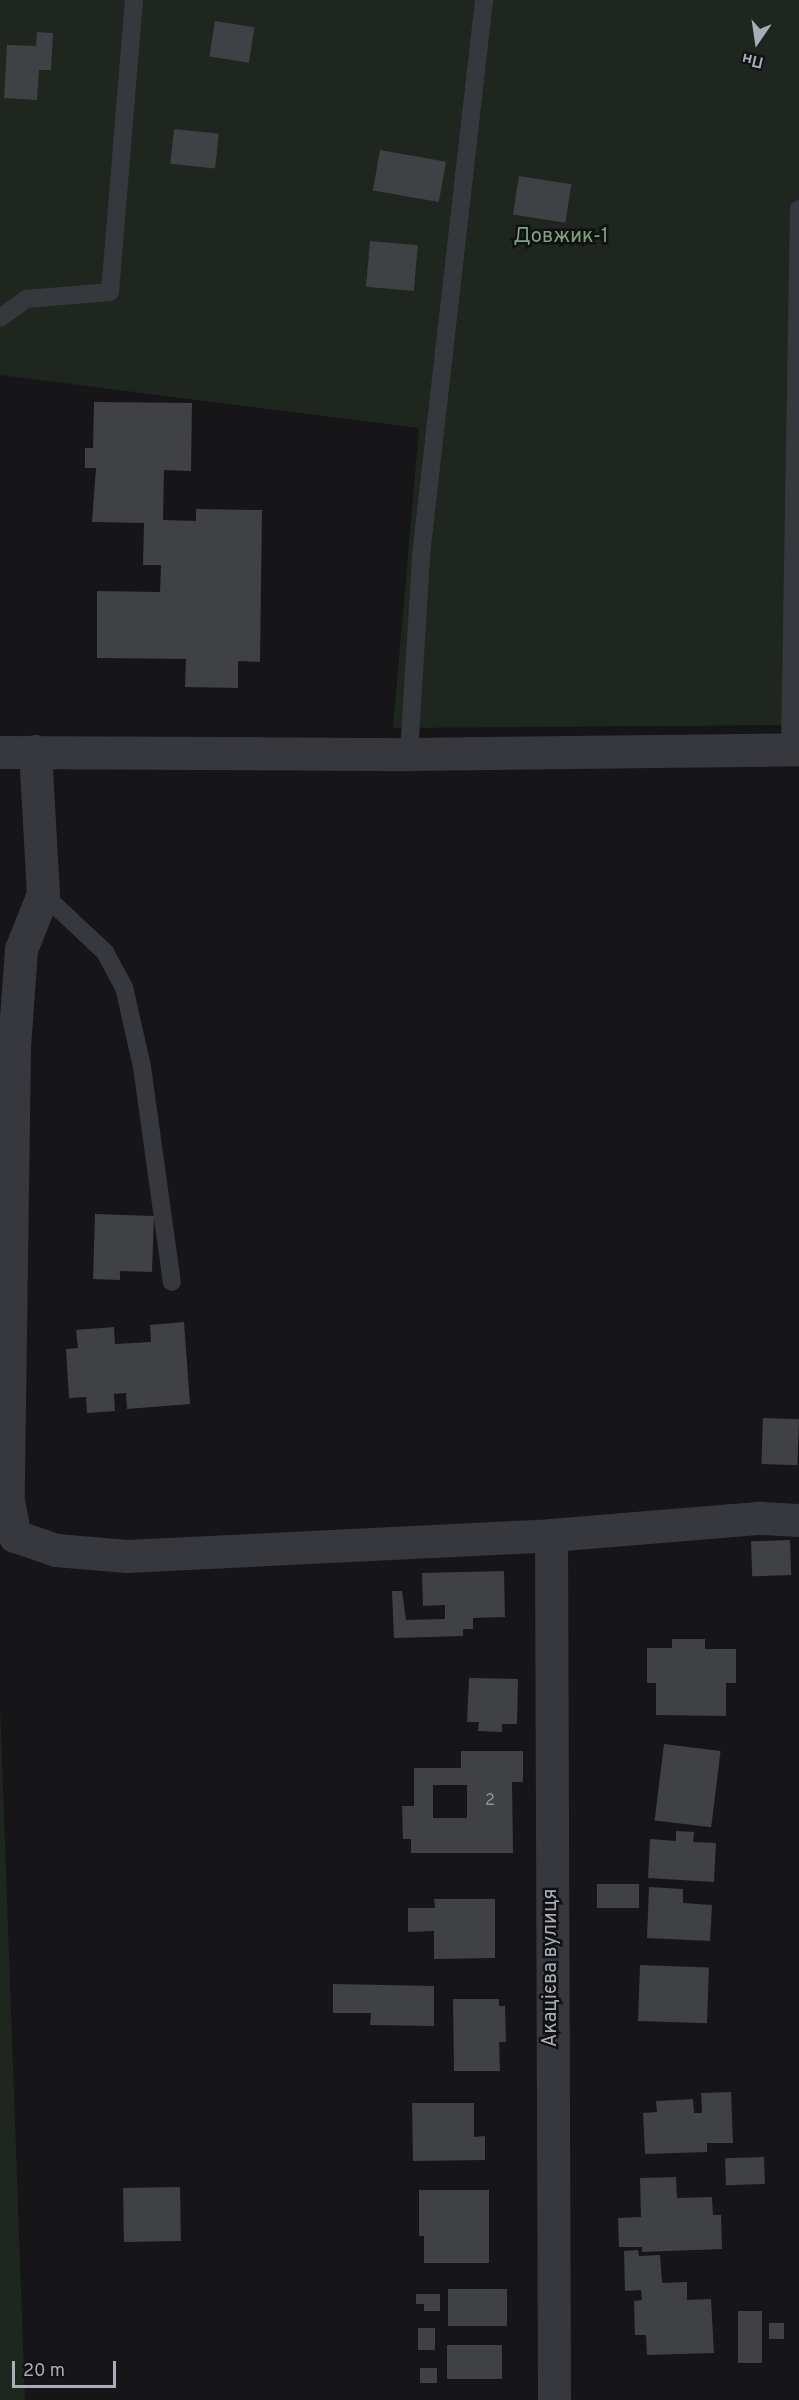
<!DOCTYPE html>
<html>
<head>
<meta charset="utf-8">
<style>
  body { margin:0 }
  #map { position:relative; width:799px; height:2400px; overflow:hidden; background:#161618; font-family:Overpass,sans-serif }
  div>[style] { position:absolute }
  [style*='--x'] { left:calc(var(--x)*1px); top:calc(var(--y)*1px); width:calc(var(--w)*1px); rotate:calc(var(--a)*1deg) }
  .green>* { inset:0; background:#1e261f }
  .building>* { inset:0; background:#404145; transform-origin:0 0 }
  .lane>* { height:18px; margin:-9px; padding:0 9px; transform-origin:9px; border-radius:9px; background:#37383d }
  .street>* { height:33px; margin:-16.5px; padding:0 16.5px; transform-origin:16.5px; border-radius:16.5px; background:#37383d }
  span { translate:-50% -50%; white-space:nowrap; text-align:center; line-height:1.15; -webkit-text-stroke:5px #111113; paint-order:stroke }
  .number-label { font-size:16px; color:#8e929b }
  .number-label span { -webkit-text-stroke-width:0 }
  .park-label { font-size:20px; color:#7fa381 }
  .street-label { font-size:20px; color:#a8adb8 }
  .north { position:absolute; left:727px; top:12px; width:60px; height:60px; -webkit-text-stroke:4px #111113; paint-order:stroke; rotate:193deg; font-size:16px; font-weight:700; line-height:24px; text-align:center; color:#a8adb8 }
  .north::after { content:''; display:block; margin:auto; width:21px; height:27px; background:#a8adb8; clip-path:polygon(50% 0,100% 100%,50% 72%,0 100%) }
  .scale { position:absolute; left:12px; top:2361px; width:104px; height:27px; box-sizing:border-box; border:3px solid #a8adb8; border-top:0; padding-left:8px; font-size:18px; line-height:21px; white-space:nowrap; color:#a8adb8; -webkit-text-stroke:4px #111113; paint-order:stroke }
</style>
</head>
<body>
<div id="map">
  <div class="green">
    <i style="clip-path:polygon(0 0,799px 0,799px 725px,393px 728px,419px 428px,0 375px)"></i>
    <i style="clip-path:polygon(0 1704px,25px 2400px,0 2400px)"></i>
  </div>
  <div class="building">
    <i style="left:215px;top:21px;width:40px;height:36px;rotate:9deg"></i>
    <i style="clip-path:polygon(37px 32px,53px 33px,51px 70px,39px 70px,37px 100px,4px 98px,7px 45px,36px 46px)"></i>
    <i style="left:174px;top:129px;width:45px;height:35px;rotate:6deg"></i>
    <i style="left:380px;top:150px;width:67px;height:41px;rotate:10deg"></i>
    <i style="left:519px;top:176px;width:53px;height:39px;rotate:9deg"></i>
    <i style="left:370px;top:241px;width:48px;height:46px;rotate:5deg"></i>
    <i style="clip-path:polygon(94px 402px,192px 403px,191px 471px,164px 470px,163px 520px,196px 521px,196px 509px,262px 510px,260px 662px,238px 661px,238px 688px,185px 687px,186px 659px,97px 658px,97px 591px,160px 592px,161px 565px,143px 565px,144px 523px,92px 522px,96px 468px,85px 468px,85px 448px,93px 448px)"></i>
    <i style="clip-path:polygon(95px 1214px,154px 1216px,152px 1272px,120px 1271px,120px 1280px,93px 1279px)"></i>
    <i style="clip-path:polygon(184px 1322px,190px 1404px,127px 1409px,126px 1393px,114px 1394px,115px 1411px,87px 1413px,86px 1397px,69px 1398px,66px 1349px,78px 1348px,76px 1330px,114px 1327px,115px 1344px,151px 1342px,150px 1325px)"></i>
    <i style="left:763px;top:1418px;width:36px;height:46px;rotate:2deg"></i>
    <i style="left:790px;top:1540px;width:35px;height:39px;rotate:88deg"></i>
    <i style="clip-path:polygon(504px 1571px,505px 1617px,473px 1618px,473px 1629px,463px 1629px,463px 1636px,394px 1638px,392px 1591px,402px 1591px,406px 1620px,445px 1619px,445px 1605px,423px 1606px,422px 1573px)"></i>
    <i style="clip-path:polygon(672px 1639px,705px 1639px,705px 1649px,736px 1649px,736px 1683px,726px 1683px,726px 1716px,656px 1715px,656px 1683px,647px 1683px,647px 1648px,672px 1648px)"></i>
    <i style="clip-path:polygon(469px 1678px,518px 1679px,517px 1724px,502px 1724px,502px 1732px,478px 1731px,479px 1722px,467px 1722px)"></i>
    <i style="left:664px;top:1744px;width:57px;height:77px;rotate:7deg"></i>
    <i style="clip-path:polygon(evenodd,461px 1751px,523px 1751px,523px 1782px,512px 1782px,513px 1853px,411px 1853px,411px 1839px,403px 1839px,402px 1806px,414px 1806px,414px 1768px,461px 1768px,461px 1751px,433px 1785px,467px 1785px,467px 1818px,433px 1818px,433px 1785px)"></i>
    <i style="clip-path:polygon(676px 1831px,694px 1832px,693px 1842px,716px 1843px,714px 1882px,648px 1878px,650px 1839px,676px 1841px)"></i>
    <i style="left:597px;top:1884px;width:42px;height:24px"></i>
    <i style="clip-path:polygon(649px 1887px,683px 1889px,683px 1903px,712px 1905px,710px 1941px,647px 1938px)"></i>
    <i style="clip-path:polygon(434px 1899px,495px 1899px,495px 1958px,434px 1959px,434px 1931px,408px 1932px,408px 1908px,435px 1908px)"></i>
    <i style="left:640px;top:1965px;width:69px;height:56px;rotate:2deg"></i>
    <i style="clip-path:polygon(333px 1984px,434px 1986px,434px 2026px,370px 2025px,371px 2013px,333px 2013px)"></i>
    <i style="clip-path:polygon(453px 1999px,499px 1999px,499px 2006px,505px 2006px,506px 2042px,499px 2042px,500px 2071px,454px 2071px)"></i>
    <i style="clip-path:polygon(731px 2092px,733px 2143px,707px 2143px,707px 2152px,645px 2154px,643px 2113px,657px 2112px,656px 2101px,693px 2099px,694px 2113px,702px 2113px,701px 2093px)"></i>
    <i style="clip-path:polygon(412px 2103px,474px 2103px,474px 2137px,485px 2136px,485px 2160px,413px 2161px)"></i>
    <i style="left:764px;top:2157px;width:27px;height:39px;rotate:88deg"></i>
    <i style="clip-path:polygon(676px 2177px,677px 2198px,712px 2197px,713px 2215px,721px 2215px,722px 2249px,642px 2252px,642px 2247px,619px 2247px,618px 2218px,641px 2217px,640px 2178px)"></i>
    <i style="left:180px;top:2187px;width:54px;height:57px;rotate:89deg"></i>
    <i style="clip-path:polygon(419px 2190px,489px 2190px,489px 2263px,424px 2263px,424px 2236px,419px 2236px)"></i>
    <i style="clip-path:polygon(638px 2250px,639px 2256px,660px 2255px,662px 2283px,687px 2282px,687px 2300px,711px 2299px,714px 2353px,647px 2355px,646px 2335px,635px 2335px,634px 2301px,642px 2300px,641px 2290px,625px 2291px,624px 2251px)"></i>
    <i style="left:448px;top:2289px;width:59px;height:37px"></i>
    <i style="clip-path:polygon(416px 2294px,440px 2294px,440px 2311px,424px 2311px,424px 2304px,416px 2304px)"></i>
    <i style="left:738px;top:2311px;width:24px;height:52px"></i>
    <i style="left:769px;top:2323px;width:15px;height:16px"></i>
    <i style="left:418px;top:2328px;width:17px;height:22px"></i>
    <i style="left:447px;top:2345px;width:55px;height:34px"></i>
    <i style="left:420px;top:2368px;width:17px;height:15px"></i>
  </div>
  <div class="lane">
    <i style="--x:0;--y:318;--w:32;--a:-36"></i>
    <i style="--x:26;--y:299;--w:84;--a:-4.8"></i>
    <i style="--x:110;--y:292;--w:293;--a:-85.3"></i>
    <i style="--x:790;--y:749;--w:540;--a:-89.05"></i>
    <i style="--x:409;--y:754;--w:199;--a:-86.5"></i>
    <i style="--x:421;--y:555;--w:559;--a:-83.52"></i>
    <i style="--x:43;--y:894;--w:85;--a:43.1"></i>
    <i style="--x:105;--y:952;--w:40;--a:62"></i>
    <i style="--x:124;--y:987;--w:82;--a:77.3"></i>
    <i style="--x:142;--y:1067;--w:217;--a:82.1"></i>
  </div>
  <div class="street">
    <i style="--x:35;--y:751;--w:143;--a:86.8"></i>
    <i style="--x:43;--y:894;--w:59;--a:111.8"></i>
    <i style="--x:21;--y:949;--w:97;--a:94.1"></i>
    <i style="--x:14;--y:1046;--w:455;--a:90.8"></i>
    <i style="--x:8;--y:1501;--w:36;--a:79"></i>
    <i style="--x:15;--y:1536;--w:43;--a:18.9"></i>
    <i style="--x:56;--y:1550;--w:71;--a:4.8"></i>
    <i style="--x:127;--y:1556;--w:425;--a:-2.8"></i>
    <i style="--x:551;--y:1535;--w:210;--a:-4.7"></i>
    <i style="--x:760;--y:1518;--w:39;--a:3"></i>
    <i style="--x:0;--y:752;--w:409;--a:0.3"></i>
    <i style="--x:409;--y:754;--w:390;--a:-0.7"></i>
    <i style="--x:551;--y:1535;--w:865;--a:89.8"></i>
  </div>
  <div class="number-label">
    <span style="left:490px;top:1801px">2</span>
  </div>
  <div class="park-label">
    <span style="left:561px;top:237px">Довжик-1</span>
  </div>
  <div class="street-label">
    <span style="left:551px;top:1968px;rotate:-90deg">Акацієва вулиця</span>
  </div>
  <div class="north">Пн</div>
  <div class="scale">20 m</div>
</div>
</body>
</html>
